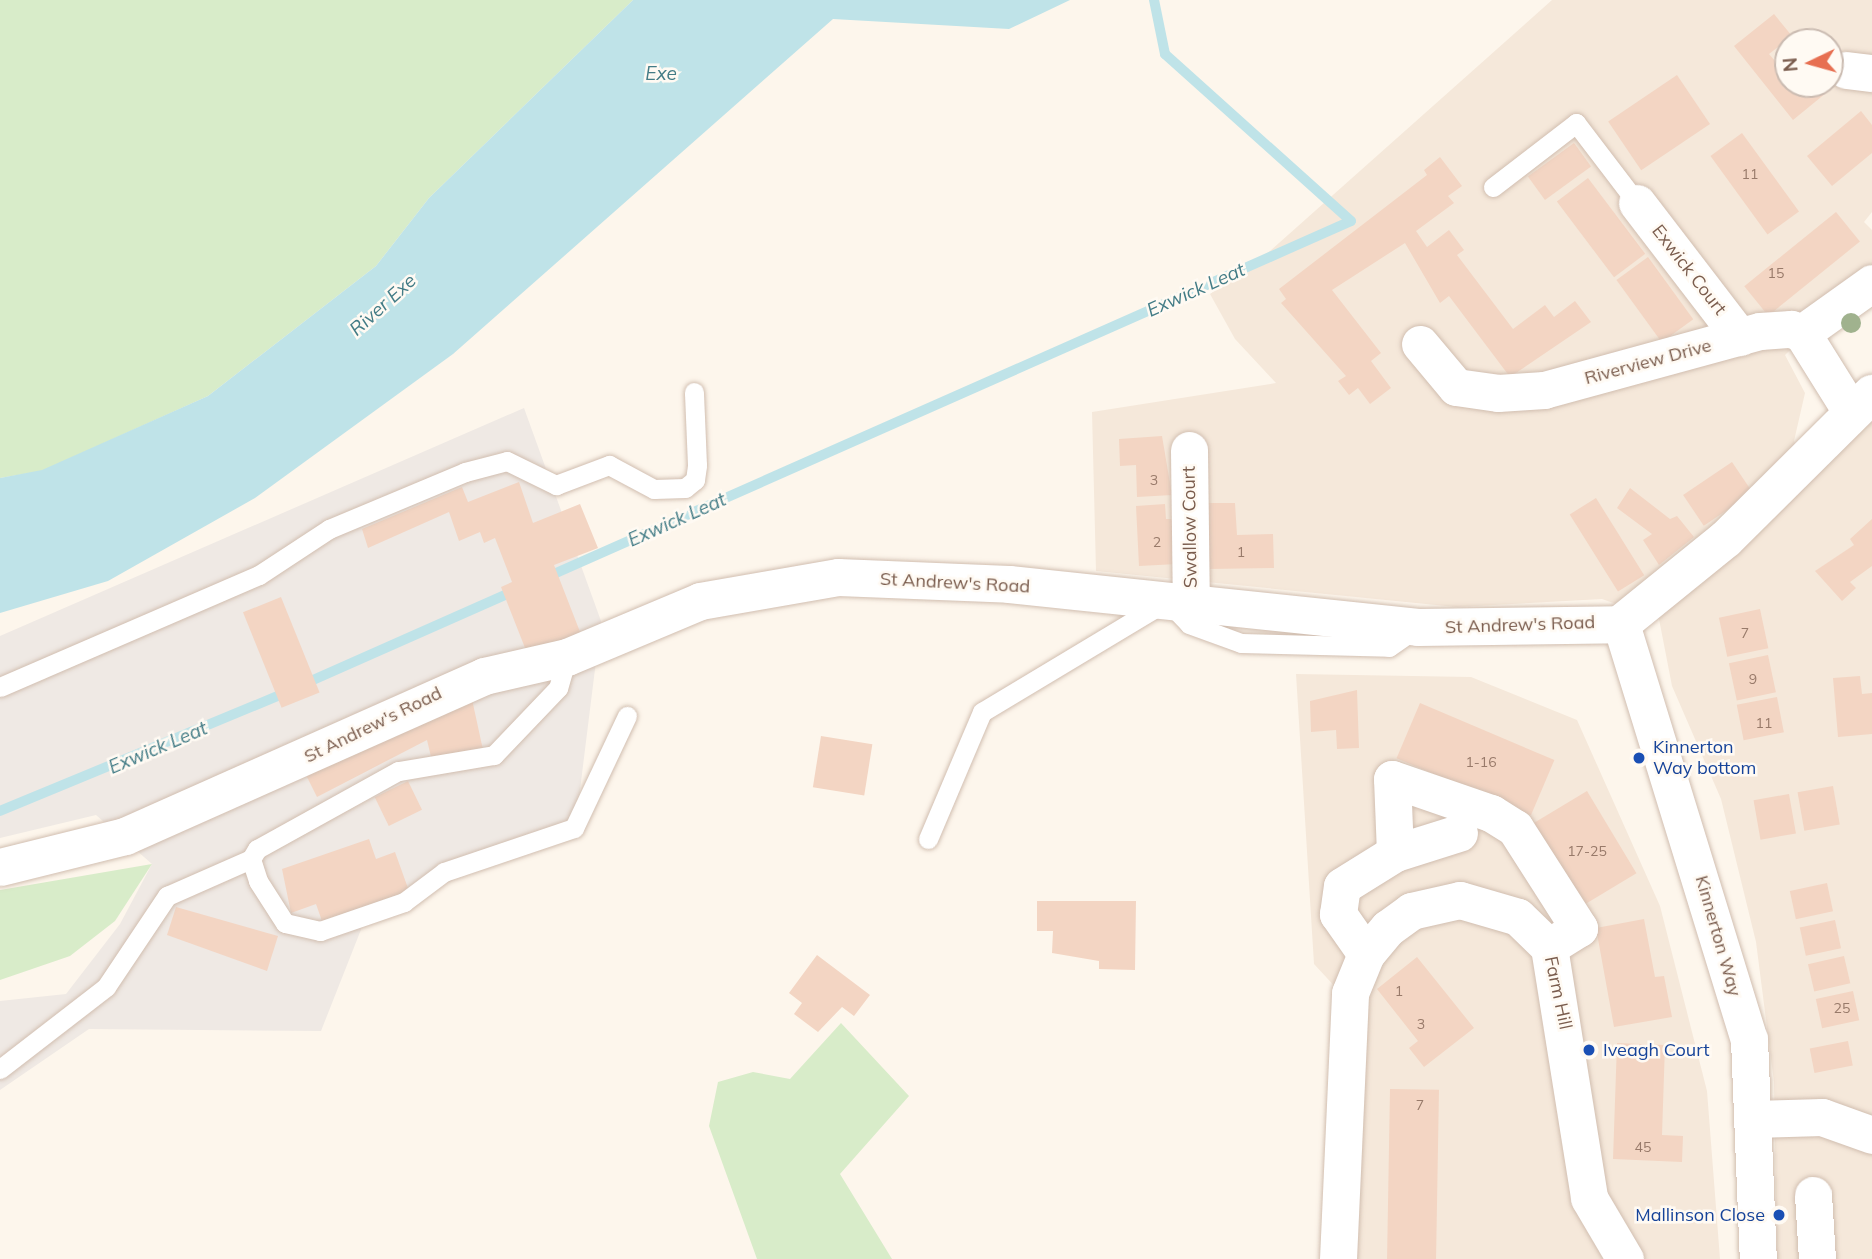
<!DOCTYPE html>
<html>
<head>
<meta charset="utf-8">
<style>
  body { margin:0 }
  #map { position:relative; width:1872px; height:1259px; overflow:hidden; background:#fdf6ec; font-family:Mulish,sans-serif }
  div>[style] { position:absolute }
  [style*='--x'] { left:calc(var(--x)*1px); top:calc(var(--y)*1px); width:calc(var(--w)*1px); rotate:calc(var(--a)*1deg) }
  .residential>* { inset:0; background:#f5e8da }
  .industrial>* { inset:0; background:#efe9e4 }
  .green>* { inset:0; background:#d8ecc9 }
  .water>* { inset:0; background:#bfe3e8 }
  .stream>* { height:10px; margin:-5px; padding:0 5px; transform-origin:5px; border-radius:5px; background:#bfe3e8 }
  .building>* { inset:0; background:#f3d5c3; transform-origin:0 0 }
  .roads { filter:drop-shadow(0 0 2px #d1beb0) drop-shadow(0 0 2px #d1beb0) }
  .lane>* { height:19px; margin:-9.5px; padding:0 9.5px; transform-origin:9.5px; border-radius:9.5px; background:#fff }
  .street>* { height:37px; margin:-18.5px; padding:0 18.5px; transform-origin:18.5px; border-radius:18.5px; background:#fff }
  .secondary>* { height:38px; margin:-19px; padding:0 19px; transform-origin:19px; border-radius:19px; background:#fff }
  .trees>* { width:20px; height:20px; margin:-10px; border-radius:50%; background:#a0b28e }
  .dots>* { width:19px; height:19px; translate:-50% -50%; box-sizing:border-box; border:4px solid #fffaf3; border-radius:50% }
  span { translate:-50% -50%; white-space:nowrap; text-align:center; line-height:1.15; -webkit-text-stroke:5px #fffaf3; paint-order:stroke }
  .number-label { font-size:14px; color:#987a6a }
  .number-label span { -webkit-text-stroke-width:0 }
  .street-label { font-size:18px; color:#7a5c4d }
  .transit-label { font-size:18px; color:#164399 }
  .left { translate:0 -50%; text-align:left }
  .right { translate:-100% -50%; text-align:right }
  .water-label { font-size:19px; color:#437c86; font-style:italic }
  .north { position:absolute; left:1774px; top:28px; width:70px; height:70px; box-sizing:border-box; background:#fffaf3; border:2px solid #cabbb1; border-radius:50%; rotate:265deg; font-size:19px; font-weight:700; line-height:28px; text-align:center; color:#7a5c4d }
  .north::after { content:''; display:block; margin:auto; width:24px; height:32px; background:#e76f51; clip-path:polygon(50% 0,100% 100%,50% 72%,0 100%) }
</style>
</head>
<body>
<div id="map">
  <div class="residential">
    <i style="clip-path:polygon(evenodd,1552px 0,1872px 0,1872px 212px,1864px 222px,1872px 230px,1872px 269px,1785px 355px,1805px 393px,1794px 441px,1808px 478px,1872px 416px,1872px 1259px,1777px 1259px,1774px 1082px,1756px 942px,1721px 799px,1672px 686px,1659px 619px,1602px 599px,1456px 607px,1096px 571px,1092px 412px,1276px 383px,1235px 339px,1210px 294px,1270px 251px,1552px 0,1788px 42px,1830px 42px,1830px 84px,1788px 84px,1788px 42px)"></i>
    <i style="clip-path:polygon(1296px 674px,1471px 677px,1577px 720px,1660px 906px,1707px 1091px,1720px 1259px,1352px 1259px,1364px 1018px,1314px 964px)"></i>
  </div>
  <div class="industrial">
    <i style="clip-path:polygon(524px 408px,601px 621px,576px 822px,364px 922px,321px 1031px,89px 1029px,0 1090px,0 1001px,66px 994px,120px 924px,152px 864px,96px 815px,0 838px,0 636px)"></i>
  </div>
  <div class="green">
    <i style="clip-path:polygon(0 0,633px 0,429px 198px,376px 266px,208px 396px,42px 471px,0 478px)"></i>
    <i style="clip-path:polygon(152px 864px,115px 921px,70px 956px,0 980px,0 890px)"></i>
    <i style="clip-path:polygon(841px 1023px,909px 1096px,840px 1174px,892px 1259px,757px 1259px,709px 1126px,718px 1082px,753px 1072px,790px 1079px)"></i>
  </div>
  <div class="water">
    <i style="clip-path:polygon(633px 0,1070px 0,1009px 29px,833px 19px,453px 354px,255px 498px,108px 581px,0 613px,0 478px,42px 470px,208px 396px,376px 266px,429px 198px)"></i>
  </div>
  <div class="stream">
    <i style="--x:547;--y:577;--w:879;--a:-23.88"></i>
    <i style="--x:1351;--y:221;--w:250;--a:-138.1"></i>
    <i style="--x:1165;--y:54;--w:55;--a:-101.5"></i>
    <i style="--x:304;--y:684;--w:230;--a:-23.9"></i>
    <i style="--x:0;--y:811;--w:311;--a:-22.5"></i>
  </div>
  <div class="building">
    <i style="clip-path:polygon(1774px 14px,1792px 36px,1769px 54px,1782px 69px,1788px 63px,1788px 84px,1830px 84px,1830px 75px,1837px 84px,1793px 120px,1734px 46px)"></i>
    <i style="left:1677px;top:75px;width:59px;height:83px;rotate:56deg"></i>
    <i style="clip-path:polygon(1861px 111px,1872px 125px,1872px 153px,1832px 186px,1807px 156px)"></i>
    <i style="left:1742px;top:133px;width:97px;height:39px;rotate:54deg"></i>
    <i style="left:1574px;top:143px;width:29px;height:57px;rotate:54deg"></i>
    <i style="clip-path:polygon(1440px 157px,1462px 186px,1448px 196px,1454px 203px,1416px 231px,1427px 247px,1449px 230px,1464px 250px,1457px 255px,1513px 329px,1545px 305px,1554px 317px,1575px 301px,1591px 322px,1510px 377px,1449px 296px,1440px 303px,1405px 243px,1332px 290px,1381px 353px,1371px 361px,1391px 388px,1370px 404px,1358px 388px,1349px 395px,1338px 381px,1346px 376px,1281px 303px,1286px 299px,1279px 289px,1427px 175px,1424px 170px)"></i>
    <i style="left:1588px;top:178px;width:95px;height:39px;rotate:53deg"></i>
    <i style="left:1836px;top:212px;width:38px;height:118px;rotate:51deg"></i>
    <i style="left:1648px;top:257px;width:77px;height:39px;rotate:54deg"></i>
    <i style="clip-path:polygon(1162px 436px,1172px 495px,1137px 497px,1136px 465px,1120px 466px,1119px 439px)"></i>
    <i style="left:1732px;top:462px;width:37px;height:59px;rotate:56deg"></i>
    <i style="clip-path:polygon(519px 482px,533px 523px,580px 504px,598px 548px,554px 565px,582px 637px,529px 658px,501px 587px,512px 582px,495px 538px,484px 543px,480px 532px,459px 541px,449px 512px,368px 548px,362px 529px,462px 487px,468px 502px)"></i>
    <i style="clip-path:polygon(1630px 488px,1670px 519px,1677px 516px,1694px 537px,1659px 565px,1643px 540px,1652px 534px,1617px 508px)"></i>
    <i style="left:1596px;top:498px;width:91px;height:31px;rotate:58deg"></i>
    <i style="clip-path:polygon(1208px 503px,1235px 503px,1237px 535px,1273px 534px,1274px 568px,1209px 569px)"></i>
    <i style="clip-path:polygon(1165px 504px,1166px 519px,1175px 519px,1177px 564px,1139px 566px,1136px 506px)"></i>
    <i style="clip-path:polygon(1872px 519px,1872px 566px,1850px 582px,1856px 588px,1842px 601px,1815px 571px,1854px 545px,1850px 539px)"></i>
    <i style="left:281px;top:597px;width:103px;height:41px;rotate:68deg"></i>
    <i style="left:1760px;top:609px;width:40px;height:42px;rotate:78deg"></i>
    <i style="left:1768px;top:655px;width:38px;height:40px;rotate:78deg"></i>
    <i style="clip-path:polygon(1860px 676px,1862px 694px,1872px 693px,1872px 734px,1838px 737px,1833px 678px)"></i>
    <i style="clip-path:polygon(470px 690px,483px 750px,432px 761px,427px 740px,317px 797px,306px 775px)"></i>
    <i style="clip-path:polygon(1357px 690px,1359px 748px,1337px 749px,1336px 730px,1311px 732px,1310px 701px)"></i>
    <i style="left:1777px;top:697px;width:36px;height:41px;rotate:79deg"></i>
    <i style="left:1420px;top:703px;width:146px;height:60px;rotate:23deg"></i>
    <i style="left:821px;top:736px;width:52px;height:52px;rotate:9deg"></i>
    <i style="left:408px;top:781px;width:32px;height:37px;rotate:64deg"></i>
    <i style="left:1833px;top:786px;width:39px;height:36px;rotate:80deg"></i>
    <i style="left:1587px;top:791px;width:96px;height:62px;rotate:59deg"></i>
    <i style="left:1789px;top:794px;width:40px;height:36px;rotate:80deg"></i>
    <i style="clip-path:polygon(369px 839px,376px 859px,395px 852px,409px 891px,322px 921px,316px 904px,291px 913px,282px 869px)"></i>
    <i style="left:1827px;top:883px;width:29px;height:38px;rotate:78deg"></i>
    <i style="clip-path:polygon(1037px 901px,1136px 901px,1135px 970px,1099px 969px,1099px 961px,1052px 953px,1053px 931px,1037px 931px)"></i>
    <i style="clip-path:polygon(176px 907px,278px 936px,267px 971px,167px 935px)"></i>
    <i style="clip-path:polygon(1644px 919px,1655px 977px,1664px 976px,1672px 1017px,1614px 1027px,1596px 928px)"></i>
    <i style="left:1835px;top:920px;width:29px;height:36px;rotate:78deg"></i>
    <i style="clip-path:polygon(817px 955px,870px 995px,854px 1016px,842px 1007px,818px 1032px,794px 1014px,802px 1003px,789px 993px)"></i>
    <i style="left:1844px;top:956px;width:28px;height:37px;rotate:77deg"></i>
    <i style="clip-path:polygon(1417px 957px,1474px 1028px,1424px 1067px,1409px 1048px,1418px 1041px,1377px 989px)"></i>
    <i style="left:1853px;top:991px;width:30px;height:38px;rotate:78deg"></i>
    <i style="left:1848px;top:1041px;width:25px;height:39px;rotate:79deg"></i>
    <i style="clip-path:polygon(1617px 1043px,1665px 1045px,1662px 1135px,1683px 1136px,1682px 1162px,1613px 1159px)"></i>
    <i style="left:1390px;top:1089px;width:49px;height:170px;rotate:1deg"></i>
  </div>
  <div class="roads">
    <div class="lane">
      <i style="--x:1493;--y:187;--w:105;--a:-37.6"></i>
      <i style="--x:1576;--y:123;--w:101;--a:52.7"></i>
      <i style="--x:567;--y:657;--w:32;--a:106"></i>
      <i style="--x:558;--y:688;--w:93;--a:133.7"></i>
      <i style="--x:494;--y:755;--w:97;--a:170.5"></i>
      <i style="--x:398;--y:771;--w:161;--a:151"></i>
      <i style="--x:257;--y:849;--w:12;--a:121"></i>
      <i style="--x:251;--y:859;--w:23;--a:72"></i>
      <i style="--x:258;--y:881;--w:50;--a:57.3"></i>
      <i style="--x:285;--y:923;--w:36;--a:13"></i>
      <i style="--x:320;--y:931;--w:89;--a:-19"></i>
      <i style="--x:404;--y:902;--w:50;--a:-36.9"></i>
      <i style="--x:444;--y:872;--w:137;--a:-18.7"></i>
      <i style="--x:574;--y:828;--w:124;--a:-64.7"></i>
      <i style="--x:0;--y:687;--w:282;--a:-23.4"></i>
      <i style="--x:259;--y:575;--w:84;--a:-33.3"></i>
      <i style="--x:329;--y:529;--w:147;--a:-22.7"></i>
      <i style="--x:465;--y:472;--w:43;--a:-14.7"></i>
      <i style="--x:507;--y:461;--w:55;--a:26.1"></i>
      <i style="--x:556;--y:485;--w:57;--a:-20.7"></i>
      <i style="--x:609;--y:465;--w:51;--a:28.1"></i>
      <i style="--x:654;--y:489;--w:31;--a:-2"></i>
      <i style="--x:685;--y:488;--w:13;--a:-39"></i>
      <i style="--x:695;--y:480;--w:15;--a:-82"></i>
      <i style="--x:697;--y:465;--w:73;--a:-92.4"></i>
      <i style="--x:928;--y:839;--w:138;--a:-67"></i>
      <i style="--x:982;--y:712;--w:216;--a:-31"></i>
      <i style="--x:1167;--y:601;--w:32;--a:46"></i>
      <i style="--x:1189;--y:624;--w:55;--a:20.1"></i>
      <i style="--x:1241;--y:643;--w:148;--a:1.5"></i>
      <i style="--x:1389;--y:647;--w:32;--a:-35"></i>
      <i style="--x:0;--y:1069;--w:134;--a:-37.7"></i>
      <i style="--x:106;--y:987;--w:110;--a:-56.2"></i>
      <i style="--x:167;--y:896;--w:92;--a:-23.8"></i>
    </div>
    <div class="street">
      <i style="--x:1846;--y:70;--w:26;--a:7"></i>
      <i style="--x:1637;--y:203;--w:169;--a:52.5"></i>
      <i style="--x:1802;--y:333;--w:86;--a:-35.5"></i>
      <i style="--x:1420;--y:344;--w:56;--a:50.1"></i>
      <i style="--x:1456;--y:387;--w:42;--a:8.1"></i>
      <i style="--x:1498;--y:393;--w:46;--a:-3.7"></i>
      <i style="--x:1544;--y:390;--w:224;--a:-15.3"></i>
      <i style="--x:1760;--y:331;--w:31;--a:-4"></i>
      <i style="--x:1791;--y:329;--w:12;--a:20"></i>
      <i style="--x:1802;--y:333;--w:94;--a:58"></i>
      <i style="--x:1189;--y:450;--w:153;--a:89.3"></i>
      <i style="--x:1395;--y:853;--w:74;--a:-92.3"></i>
      <i style="--x:1392;--y:779;--w:105;--a:19"></i>
      <i style="--x:1491;--y:813;--w:28;--a:32"></i>
      <i style="--x:1515;--y:828;--w:119;--a:57.4"></i>
      <i style="--x:1579;--y:928;--w:36;--a:148"></i>
      <i style="--x:0;--y:867;--w:129;--a:-13.9"></i>
      <i style="--x:125;--y:836;--w:393;--a:-24"></i>
      <i style="--x:484;--y:676;--w:85;--a:-12.9"></i>
      <i style="--x:567;--y:657;--w:144;--a:-22.8"></i>
      <i style="--x:700;--y:601;--w:140;--a:-9.9"></i>
      <i style="--x:838;--y:577;--w:171;--a:2.3"></i>
      <i style="--x:1009;--y:584;--w:411;--a:6"></i>
      <i style="--x:1418;--y:627;--w:203;--a:-0.8"></i>
      <i style="--x:1621;--y:624;--w:434;--a:72.9"></i>
      <i style="--x:1749;--y:1039;--w:220;--a:87.7"></i>
      <i style="--x:1366;--y:954;--w:49;--a:-125"></i>
      <i style="--x:1338;--y:914;--w:28;--a:-82"></i>
      <i style="--x:1342;--y:886;--w:62;--a:-31.9"></i>
      <i style="--x:1395;--y:853;--w:67;--a:-17.4"></i>
      <i style="--x:1754;--y:1119;--w:68;--a:-1.7"></i>
      <i style="--x:1822;--y:1117;--w:53;--a:19.8"></i>
      <i style="--x:1813;--y:1195;--w:64;--a:86.4"></i>
      <i style="--x:1338;--y:1259;--w:266;--a:-87.4"></i>
      <i style="--x:1350;--y:993;--w:42;--a:-67.7"></i>
      <i style="--x:1366;--y:954;--w:34;--a:-50"></i>
      <i style="--x:1388;--y:928;--w:29;--a:-36"></i>
      <i style="--x:1411;--y:911;--w:50;--a:-12.7"></i>
      <i style="--x:1460;--y:900;--w:60;--a:16.3"></i>
      <i style="--x:1518;--y:917;--w:43;--a:44.1"></i>
      <i style="--x:1549;--y:947;--w:254;--a:80.9"></i>
      <i style="--x:1589;--y:1198;--w:71;--a:59.5"></i>
    </div>
    <div class="secondary">
      <i style="--x:1621;--y:624;--w:135;--a:-39"></i>
      <i style="--x:1726;--y:539;--w:206;--a:-44.8"></i>
    </div>
  </div>
  <div class="trees">
    <i style="left:1851px;top:323px"></i>
  </div>
  <div class="dots">
    <i style="left:1639px;top:758px;background:#1a4fb4"></i>
    <i style="left:1589px;top:1050px;background:#1a4fb4"></i>
    <i style="left:1779px;top:1215px;background:#1a4fb4"></i>
  </div>
  <div class="number-label">
    <span style="left:1750px;top:174px">11</span>
    <span style="left:1776px;top:273px">15</span>
    <span style="left:1154px;top:480px">3</span>
    <span style="left:1157px;top:542px">2</span>
    <span style="left:1241px;top:552px">1</span>
    <span style="left:1745px;top:633px">7</span>
    <span style="left:1753px;top:679px">9</span>
    <span style="left:1764px;top:723px">11</span>
    <span style="left:1481px;top:762px">1-16</span>
    <span style="left:1587px;top:851px">17-25</span>
    <span style="left:1399px;top:991px">1</span>
    <span style="left:1842px;top:1008px">25</span>
    <span style="left:1421px;top:1024px">3</span>
    <span style="left:1420px;top:1105px">7</span>
    <span style="left:1643px;top:1147px">45</span>
  </div>
  <div class="street-label">
    <span style="left:1689px;top:270px;rotate:52deg">Exwick Court</span>
    <span style="left:1648px;top:362px;rotate:-15deg">Riverview Drive</span>
    <span style="left:1190px;top:527px;rotate:-91deg">Swallow Court</span>
    <span style="left:955px;top:583px;rotate:3deg">St Andrew's Road</span>
    <span style="left:1520px;top:625px;rotate:-2deg">St Andrew's Road</span>
    <span style="left:373px;top:725px;rotate:-26deg">St Andrew's Road</span>
    <span style="left:1718px;top:936px;rotate:74deg">Kinnerton Way</span>
    <span style="left:1558px;top:993px;rotate:78deg">Farm Hill</span>
  </div>
  <div class="transit-label">
    <span class="left" style="left:1653px;top:758px">Kinnerton<br>Way bottom</span>
    <span class="left" style="left:1603px;top:1050px">Iveagh Court</span>
    <span class="right" style="left:1765px;top:1215px">Mallinson Close</span>
  </div>
  <div class="water-label">
    <span style="left:661px;top:74px">Exe</span>
    <span style="left:1196px;top:290px;rotate:-24deg">Exwick Leat</span>
    <span style="left:383px;top:305px;rotate:-42deg">River Exe</span>
    <span style="left:677px;top:520px;rotate:-24deg">Exwick Leat</span>
    <span style="left:158px;top:748px;rotate:-23deg">Exwick Leat</span>
  </div>
  <div class="north">N</div>
</div>
</body>
</html>
